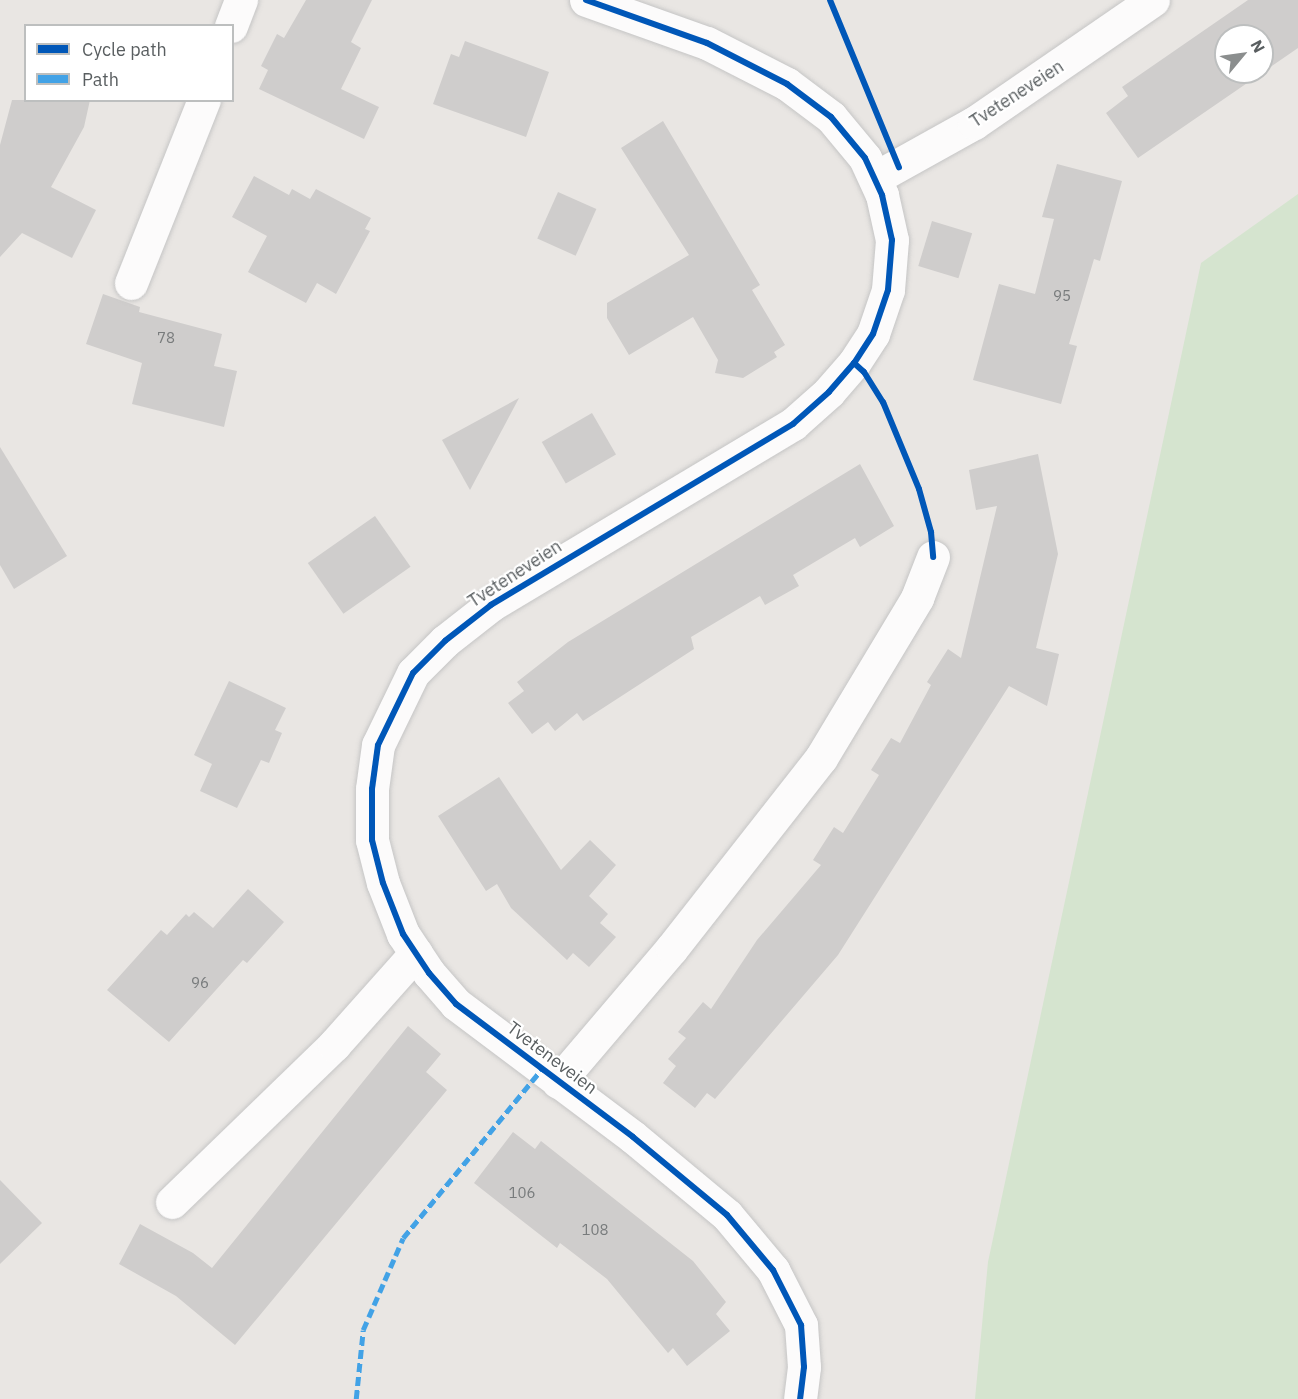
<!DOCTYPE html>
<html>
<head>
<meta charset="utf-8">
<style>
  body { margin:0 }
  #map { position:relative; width:1298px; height:1399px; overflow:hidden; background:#e9e6e3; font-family:"IBM Plex Sans",sans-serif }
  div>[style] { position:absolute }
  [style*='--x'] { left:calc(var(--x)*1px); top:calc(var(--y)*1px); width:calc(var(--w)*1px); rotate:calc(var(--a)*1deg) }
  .green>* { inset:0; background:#d5e4cf }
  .building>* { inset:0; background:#cfcdcc; transform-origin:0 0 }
  .roads { filter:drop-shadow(0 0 2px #c5c5c5) drop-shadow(0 0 2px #c5c5c5) }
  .minor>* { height:33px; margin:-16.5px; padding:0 16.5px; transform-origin:16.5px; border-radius:16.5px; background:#fcfbfb }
  .quiet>* { height:4.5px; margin-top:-2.25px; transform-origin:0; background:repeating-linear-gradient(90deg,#42a2e6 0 9px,transparent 0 13.5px) }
  .cycleway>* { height:6px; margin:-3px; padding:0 3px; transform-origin:3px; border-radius:3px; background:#0057b8 }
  span { translate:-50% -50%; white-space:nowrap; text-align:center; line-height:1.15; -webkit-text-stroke:4.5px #fff; paint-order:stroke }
  .number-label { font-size:15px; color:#787b7c }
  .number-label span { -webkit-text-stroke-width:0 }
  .street-label { font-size:18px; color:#595e60 }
  .legend { position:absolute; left:24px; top:24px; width:210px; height:78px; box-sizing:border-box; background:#fff; border:2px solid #bdbfbf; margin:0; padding:8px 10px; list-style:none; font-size:18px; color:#595e60 }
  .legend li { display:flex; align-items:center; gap:12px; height:30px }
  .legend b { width:30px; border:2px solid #bdbfbf }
  .north { position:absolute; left:1214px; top:24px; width:60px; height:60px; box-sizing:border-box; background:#fff; border:2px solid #bdbfbf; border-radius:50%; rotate:61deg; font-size:16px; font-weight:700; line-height:24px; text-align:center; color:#595e60 }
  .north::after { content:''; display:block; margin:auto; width:21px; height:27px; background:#8b8e8e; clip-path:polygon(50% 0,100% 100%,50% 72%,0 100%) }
</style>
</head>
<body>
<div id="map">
  <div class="green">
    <i style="clip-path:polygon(1298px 194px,1298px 1399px,975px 1399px,988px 1262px,1201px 263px)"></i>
  </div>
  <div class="building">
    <i style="clip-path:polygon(306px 0,372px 0,351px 42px,361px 48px,341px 89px,379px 107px,364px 139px,259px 89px,268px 70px,261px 66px,277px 34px,284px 38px)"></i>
    <i style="clip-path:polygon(evenodd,1248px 0,1298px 0,1298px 48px,1138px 158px,1106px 113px,1128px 96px,1122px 87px,1248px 0,1226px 36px,1262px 36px,1262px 72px,1226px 72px,1226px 36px)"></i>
    <i style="clip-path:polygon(465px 41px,549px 72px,526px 137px,433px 104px,451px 54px,459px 57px)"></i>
    <i style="clip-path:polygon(12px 100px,90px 100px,84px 127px,51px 187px,96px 210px,72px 258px,22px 233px,0 257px,0 145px)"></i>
    <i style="clip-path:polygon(663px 121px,760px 285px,752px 290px,785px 345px,774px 352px,777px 357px,743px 378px,715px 373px,718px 360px,693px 317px,629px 355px,607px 318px,607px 303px,689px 255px,621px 148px)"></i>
    <i style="clip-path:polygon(1057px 164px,1122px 181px,1100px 261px,1094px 259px,1069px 344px,1077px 346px,1061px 404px,973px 380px,999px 284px,1035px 294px,1054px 219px,1042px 217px)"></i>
    <i style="clip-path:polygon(254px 176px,289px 195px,292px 189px,310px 199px,316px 189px,371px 218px,365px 229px,370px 231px,336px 294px,317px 283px,306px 303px,248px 272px,267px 236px,232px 217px)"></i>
    <i style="left:558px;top:192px;width:42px;height:51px;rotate:24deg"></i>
    <i style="left:932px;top:221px;width:42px;height:47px;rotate:17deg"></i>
    <i style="clip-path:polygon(103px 294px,140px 307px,139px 312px,222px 334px,214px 366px,237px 371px,224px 427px,132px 404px,142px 363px,86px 344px)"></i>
    <i style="clip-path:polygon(519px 398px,470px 490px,442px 440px)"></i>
    <i style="left:592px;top:413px;width:48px;height:58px;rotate:60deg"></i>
    <i style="clip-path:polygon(0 447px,67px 556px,14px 589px,0 565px)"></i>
    <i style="clip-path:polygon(1038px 454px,1058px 554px,1036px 648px,1059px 654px,1047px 706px,1009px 686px,838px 955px,715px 1099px,707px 1093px,695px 1108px,663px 1083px,676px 1066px,668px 1059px,686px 1038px,678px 1032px,703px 1002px,711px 1009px,757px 940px,821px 865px,813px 860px,834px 827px,843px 833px,879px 775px,871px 770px,891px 738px,900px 743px,931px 685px,927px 682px,948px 649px,961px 658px,997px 506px,976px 510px,969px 470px)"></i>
    <i style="clip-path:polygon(860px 464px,894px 526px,860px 547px,855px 538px,793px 575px,799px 586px,765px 605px,760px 596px,691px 637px,694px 649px,583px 721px,577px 713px,555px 731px,548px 722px,532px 734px,508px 703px,524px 691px,517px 682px,568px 642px)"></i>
    <i style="left:375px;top:516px;width:62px;height:82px;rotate:55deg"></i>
    <i style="clip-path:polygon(229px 681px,286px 708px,275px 730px,282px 733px,269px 763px,261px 760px,237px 808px,200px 791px,212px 764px,194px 755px)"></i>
    <i style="clip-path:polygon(499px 777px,561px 870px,590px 840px,616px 865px,589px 896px,608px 914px,600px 923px,616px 937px,589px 967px,573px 953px,567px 960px,511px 908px,497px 884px,486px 891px,438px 816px)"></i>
    <i style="clip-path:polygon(248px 889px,284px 922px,247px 963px,243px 960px,169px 1042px,107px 990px,161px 930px,167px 935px,186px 914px,189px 917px,194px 912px,213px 928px)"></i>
    <i style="clip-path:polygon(408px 1026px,441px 1054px,426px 1072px,447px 1090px,235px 1345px,176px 1296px,119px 1264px,140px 1224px,193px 1253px,212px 1268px)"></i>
    <i style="clip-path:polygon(513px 1132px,535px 1149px,541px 1141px,693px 1261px,726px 1302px,716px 1314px,730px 1331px,687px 1366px,673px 1348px,668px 1353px,607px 1279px,560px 1243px,557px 1248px,474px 1183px)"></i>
    <i style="clip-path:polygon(0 1180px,42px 1223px,0 1264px)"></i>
  </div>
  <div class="roads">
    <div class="minor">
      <i style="--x:586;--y:0;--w:128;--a:19.6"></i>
      <i style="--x:707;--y:43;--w:90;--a:27.1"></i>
      <i style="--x:787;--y:84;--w:55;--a:36.9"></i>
      <i style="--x:831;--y:117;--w:53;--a:50.3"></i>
      <i style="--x:865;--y:158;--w:41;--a:65.3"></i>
      <i style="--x:882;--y:195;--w:46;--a:77.5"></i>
      <i style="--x:892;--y:240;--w:50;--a:94.6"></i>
      <i style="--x:888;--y:290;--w:46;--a:108.8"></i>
      <i style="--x:873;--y:334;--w:35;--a:123"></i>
      <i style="--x:854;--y:363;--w:38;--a:131"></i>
      <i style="--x:829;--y:392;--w:48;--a:138.4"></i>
      <i style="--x:793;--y:424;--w:352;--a:149.1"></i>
      <i style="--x:491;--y:605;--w:58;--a:142"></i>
      <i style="--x:445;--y:641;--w:45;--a:135"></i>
      <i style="--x:413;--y:673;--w:80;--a:115.9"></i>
      <i style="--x:378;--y:745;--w:44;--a:97.8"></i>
      <i style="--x:372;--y:789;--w:51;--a:90"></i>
      <i style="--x:372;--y:840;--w:44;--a:75.7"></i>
      <i style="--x:383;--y:883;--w:55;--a:68.6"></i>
      <i style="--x:403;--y:934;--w:47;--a:56.3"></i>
      <i style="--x:429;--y:973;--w:41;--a:48.9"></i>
      <i style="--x:456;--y:1004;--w:221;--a:36.9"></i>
      <i style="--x:633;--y:1137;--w:122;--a:39.7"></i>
      <i style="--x:727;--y:1215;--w:72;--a:50.1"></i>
      <i style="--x:773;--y:1270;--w:62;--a:63"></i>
      <i style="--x:801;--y:1325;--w:42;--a:85.9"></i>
      <i style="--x:804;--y:1367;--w:32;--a:97"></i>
      <i style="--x:231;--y:26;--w:28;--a:-69"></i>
      <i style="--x:875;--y:178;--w:113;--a:-29.1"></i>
      <i style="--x:974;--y:123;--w:217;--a:-34.5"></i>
      <i style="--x:131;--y:283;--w:197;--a:-68.3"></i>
      <i style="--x:558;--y:1082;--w:176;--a:-49.6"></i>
      <i style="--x:672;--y:948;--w:241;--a:-51.9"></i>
      <i style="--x:821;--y:758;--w:187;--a:-59"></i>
      <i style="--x:917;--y:598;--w:44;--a:-68.7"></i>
      <i style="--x:172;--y:1202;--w:226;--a:-44.1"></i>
      <i style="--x:334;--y:1045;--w:123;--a:-48.3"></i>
    </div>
  </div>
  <div class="quiet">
    <i style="--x:356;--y:1399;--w:69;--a:-84.2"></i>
    <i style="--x:363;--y:1330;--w:100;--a:-66.5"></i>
    <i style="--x:403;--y:1238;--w:219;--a:-50.6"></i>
  </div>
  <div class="cycleway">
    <i style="--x:586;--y:0;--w:128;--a:19.6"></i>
    <i style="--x:707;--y:43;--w:90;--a:27.1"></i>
    <i style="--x:787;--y:84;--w:55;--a:36.9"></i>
    <i style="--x:831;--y:117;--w:53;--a:50.3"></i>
    <i style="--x:865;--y:158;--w:41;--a:65.3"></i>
    <i style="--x:882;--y:195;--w:46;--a:77.5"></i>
    <i style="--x:892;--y:240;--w:50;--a:94.6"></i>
    <i style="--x:888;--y:290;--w:46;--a:108.8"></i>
    <i style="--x:873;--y:334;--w:35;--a:123"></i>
    <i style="--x:854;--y:363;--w:38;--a:131"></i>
    <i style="--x:829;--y:392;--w:48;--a:138.4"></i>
    <i style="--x:793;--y:424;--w:352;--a:149.1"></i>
    <i style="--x:491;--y:605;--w:58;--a:142"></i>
    <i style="--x:445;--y:641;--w:45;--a:135"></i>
    <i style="--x:413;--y:673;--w:80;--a:115.9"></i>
    <i style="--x:378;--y:745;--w:44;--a:97.8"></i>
    <i style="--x:372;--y:789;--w:51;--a:90"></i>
    <i style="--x:372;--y:840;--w:44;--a:75.7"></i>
    <i style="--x:383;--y:883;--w:55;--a:68.6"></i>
    <i style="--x:403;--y:934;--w:47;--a:56.3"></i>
    <i style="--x:429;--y:973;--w:41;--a:48.9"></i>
    <i style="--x:456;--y:1004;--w:221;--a:36.9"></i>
    <i style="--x:633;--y:1137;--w:122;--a:39.7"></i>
    <i style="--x:727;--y:1215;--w:72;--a:50.1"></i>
    <i style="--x:773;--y:1270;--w:62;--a:63"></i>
    <i style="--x:801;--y:1325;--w:42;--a:85.9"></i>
    <i style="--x:804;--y:1367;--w:32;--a:97"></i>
    <i style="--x:830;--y:0;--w:181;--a:67.6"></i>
    <i style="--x:854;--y:363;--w:13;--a:42"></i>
    <i style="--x:864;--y:372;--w:36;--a:58"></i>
    <i style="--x:883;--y:402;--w:94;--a:67.5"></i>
    <i style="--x:919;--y:489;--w:45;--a:74.4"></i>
    <i style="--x:931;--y:532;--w:25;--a:85"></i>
  </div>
  <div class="number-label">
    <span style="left:1062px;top:296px">95</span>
    <span style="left:166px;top:338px">78</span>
    <span style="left:200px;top:983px">96</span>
    <span style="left:522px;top:1193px">106</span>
    <span style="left:595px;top:1230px">108</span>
  </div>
  <div class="street-label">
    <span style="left:1017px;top:94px;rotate:-33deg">Tveteneveien</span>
    <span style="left:515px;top:574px;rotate:-33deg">Tveteneveien</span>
    <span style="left:552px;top:1058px;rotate:37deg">Tveteneveien</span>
  </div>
  <ul class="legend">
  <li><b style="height:8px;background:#0057b8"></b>Cycle path</li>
  <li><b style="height:8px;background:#42a2e6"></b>Path</li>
  </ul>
  <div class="north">N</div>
</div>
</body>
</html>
